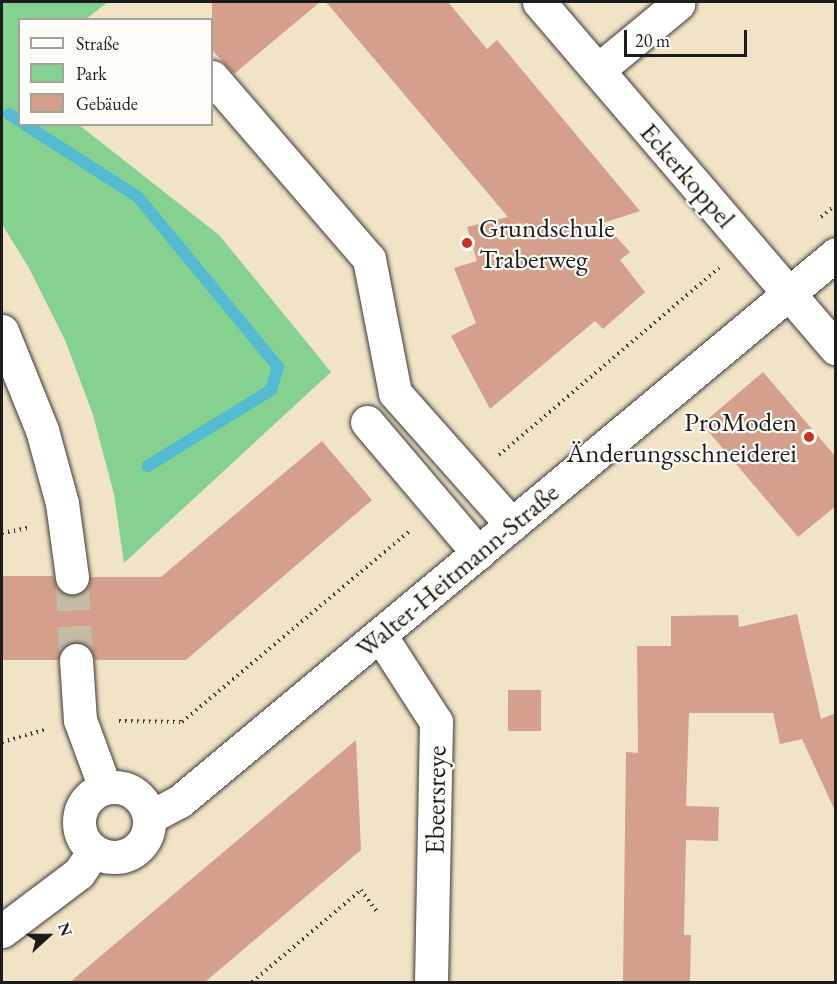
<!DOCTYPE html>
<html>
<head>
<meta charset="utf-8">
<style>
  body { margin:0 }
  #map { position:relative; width:837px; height:984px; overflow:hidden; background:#f1e3c6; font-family:"EB Garamond",serif }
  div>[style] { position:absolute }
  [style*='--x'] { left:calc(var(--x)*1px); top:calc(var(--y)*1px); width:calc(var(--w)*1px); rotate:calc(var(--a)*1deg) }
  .green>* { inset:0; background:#85d18f }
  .stream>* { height:12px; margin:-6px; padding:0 6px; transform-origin:6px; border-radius:6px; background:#54bad1 }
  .building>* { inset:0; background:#d4a08c; transform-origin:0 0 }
  .minor-tunnel>* { height:33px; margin-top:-16.5px; transform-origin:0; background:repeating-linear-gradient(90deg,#c6bba4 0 33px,transparent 0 49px) }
  .path>* { height:4px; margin-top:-2px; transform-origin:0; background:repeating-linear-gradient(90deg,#3c3a36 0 1.5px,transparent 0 6px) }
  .roads { filter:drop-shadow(0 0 2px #3c3a36) drop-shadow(0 0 2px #3c3a36) }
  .minor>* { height:33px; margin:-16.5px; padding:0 16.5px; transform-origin:16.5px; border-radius:16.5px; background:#fff }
  .minor>.ring { margin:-16.5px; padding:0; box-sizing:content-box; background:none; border:33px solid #fff; border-radius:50% }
  .dots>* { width:16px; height:16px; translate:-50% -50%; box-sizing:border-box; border:3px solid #fdfcf7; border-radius:50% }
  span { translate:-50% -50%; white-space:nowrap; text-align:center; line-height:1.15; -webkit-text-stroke:4.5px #fdfcf7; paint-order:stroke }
  .street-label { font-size:27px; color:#1c1c1c }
  .poi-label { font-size:27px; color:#1c1c1c }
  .left { translate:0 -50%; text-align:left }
  .right { translate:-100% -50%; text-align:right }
  .frame { position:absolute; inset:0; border:3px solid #1c1c1c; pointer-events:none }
  .legend { position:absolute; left:18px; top:18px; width:195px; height:108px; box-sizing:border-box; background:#fdfcf7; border:2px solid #a3a29f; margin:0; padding:8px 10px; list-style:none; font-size:18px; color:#1c1c1c }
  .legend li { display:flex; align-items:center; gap:12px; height:30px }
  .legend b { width:30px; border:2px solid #a3a29f }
  .north { position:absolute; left:18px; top:906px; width:60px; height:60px; -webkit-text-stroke:4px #fdfcf7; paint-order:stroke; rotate:69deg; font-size:16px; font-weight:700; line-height:24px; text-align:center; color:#1c1c1c }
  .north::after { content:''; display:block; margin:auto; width:21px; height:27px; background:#1c1c1c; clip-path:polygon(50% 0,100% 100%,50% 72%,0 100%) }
  .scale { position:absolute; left:624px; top:30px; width:123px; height:27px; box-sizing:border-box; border:3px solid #1c1c1c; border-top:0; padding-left:8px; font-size:18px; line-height:21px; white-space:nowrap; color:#1c1c1c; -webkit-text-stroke:4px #fdfcf7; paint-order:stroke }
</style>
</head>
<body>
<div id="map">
  <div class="green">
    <i style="clip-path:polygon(2px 2px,108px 2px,86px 19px,20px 20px,20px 124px,79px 125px,219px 235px,331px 372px,124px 563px,114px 494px,93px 415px,65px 340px,29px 268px,2px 224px)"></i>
  </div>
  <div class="stream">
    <i style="--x:9;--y:114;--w:13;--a:32"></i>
    <i style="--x:24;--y:124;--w:135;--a:32.6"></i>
    <i style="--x:138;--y:197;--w:220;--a:50.5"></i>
    <i style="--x:278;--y:367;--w:24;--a:107"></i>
    <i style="--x:271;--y:390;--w:145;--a:148.3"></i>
  </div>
  <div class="building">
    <i style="clip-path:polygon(212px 2px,320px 2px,234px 74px,212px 50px)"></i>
    <i style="clip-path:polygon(326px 2px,448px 2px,487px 49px,497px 40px,640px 211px,603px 223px,630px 252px,620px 260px,645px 292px,603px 329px,595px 321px,490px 409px,451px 336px,476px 323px,454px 268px,477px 261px,467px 227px,508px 217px)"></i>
    <i style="clip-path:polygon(763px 372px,836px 457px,836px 506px,798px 537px,702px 424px)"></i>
    <i style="clip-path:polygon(322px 441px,372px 500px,186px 660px,95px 660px,91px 649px,75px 641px,65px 645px,58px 660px,2px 660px,2px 576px,53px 576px,58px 589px,74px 596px,84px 591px,90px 577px,161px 577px)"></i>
    <i style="clip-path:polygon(797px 614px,821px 719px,836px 713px,836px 813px,802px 739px,780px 744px,773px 713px,689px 713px,686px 806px,719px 807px,718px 841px,686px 840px,684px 935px,691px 935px,690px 982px,623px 982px,626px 752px,638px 753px,637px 646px,671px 646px,671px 616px,738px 615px,739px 627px)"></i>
    <i style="left:508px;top:690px;width:33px;height:41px"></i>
    <i style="clip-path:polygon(356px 740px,361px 850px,205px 982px,70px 982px)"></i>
  </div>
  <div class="minor-tunnel">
    <i style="--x:72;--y:577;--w:83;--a:87.2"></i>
  </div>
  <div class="path">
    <i style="--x:821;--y:217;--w:19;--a:-39"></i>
    <i style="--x:499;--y:455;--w:289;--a:-40.4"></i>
    <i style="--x:2;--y:533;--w:26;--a:-11"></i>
    <i style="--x:119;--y:721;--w:63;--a:0.9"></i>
    <i style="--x:182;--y:722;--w:299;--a:-40"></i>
    <i style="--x:2;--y:742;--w:44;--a:-15.9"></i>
    <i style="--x:252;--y:982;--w:143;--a:-40.2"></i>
    <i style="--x:361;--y:890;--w:29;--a:54"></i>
  </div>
  <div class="roads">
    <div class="minor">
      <i style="--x:539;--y:2;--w:456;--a:49.4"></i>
      <i style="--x:598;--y:70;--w:104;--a:-39.5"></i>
      <i style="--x:212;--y:77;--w:240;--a:49.2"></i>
      <i style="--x:369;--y:259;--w:136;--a:79"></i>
      <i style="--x:395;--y:393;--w:176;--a:48.4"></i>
      <i style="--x:2;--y:331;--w:107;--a:68"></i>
      <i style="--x:42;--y:430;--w:76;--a:74.7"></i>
      <i style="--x:62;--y:503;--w:75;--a:82.3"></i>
      <i style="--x:367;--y:422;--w:172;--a:49.7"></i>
      <i style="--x:380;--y:635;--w:103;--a:57.2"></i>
      <i style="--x:436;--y:722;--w:260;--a:91.1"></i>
      <i style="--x:76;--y:660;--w:60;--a:86.2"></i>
      <i style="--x:80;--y:720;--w:72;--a:69.8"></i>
      <i class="ring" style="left:79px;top:787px;width:37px;height:37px"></i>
      <i style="--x:150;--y:817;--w:34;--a:-28"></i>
      <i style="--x:180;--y:801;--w:854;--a:-39.82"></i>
      <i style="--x:2;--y:931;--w:96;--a:-37"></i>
      <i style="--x:79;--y:873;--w:25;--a:-56"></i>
    </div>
  </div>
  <div class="dots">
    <i style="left:467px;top:243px;background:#c8321e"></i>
    <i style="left:809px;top:437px;background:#c8321e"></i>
  </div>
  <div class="street-label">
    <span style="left:688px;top:175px;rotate:49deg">Eckerkoppel</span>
    <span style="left:457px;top:570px;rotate:-40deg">Walter-Heitmann-Straße</span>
    <span style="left:435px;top:800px;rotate:-89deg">Ebeersreye</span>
  </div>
  <div class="poi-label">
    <span class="left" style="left:479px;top:243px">Grundschule<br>Traberweg</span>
    <span class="right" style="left:797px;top:437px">ProModen<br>Änderungsschneiderei</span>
  </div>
  <div class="frame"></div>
  <ul class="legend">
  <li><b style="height:8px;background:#fff"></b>Straße</li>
  <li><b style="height:16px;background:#85d18f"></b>Park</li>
  <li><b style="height:16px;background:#d4a08c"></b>Gebäude</li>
  </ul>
  <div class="north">N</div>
  <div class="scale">20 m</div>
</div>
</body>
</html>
